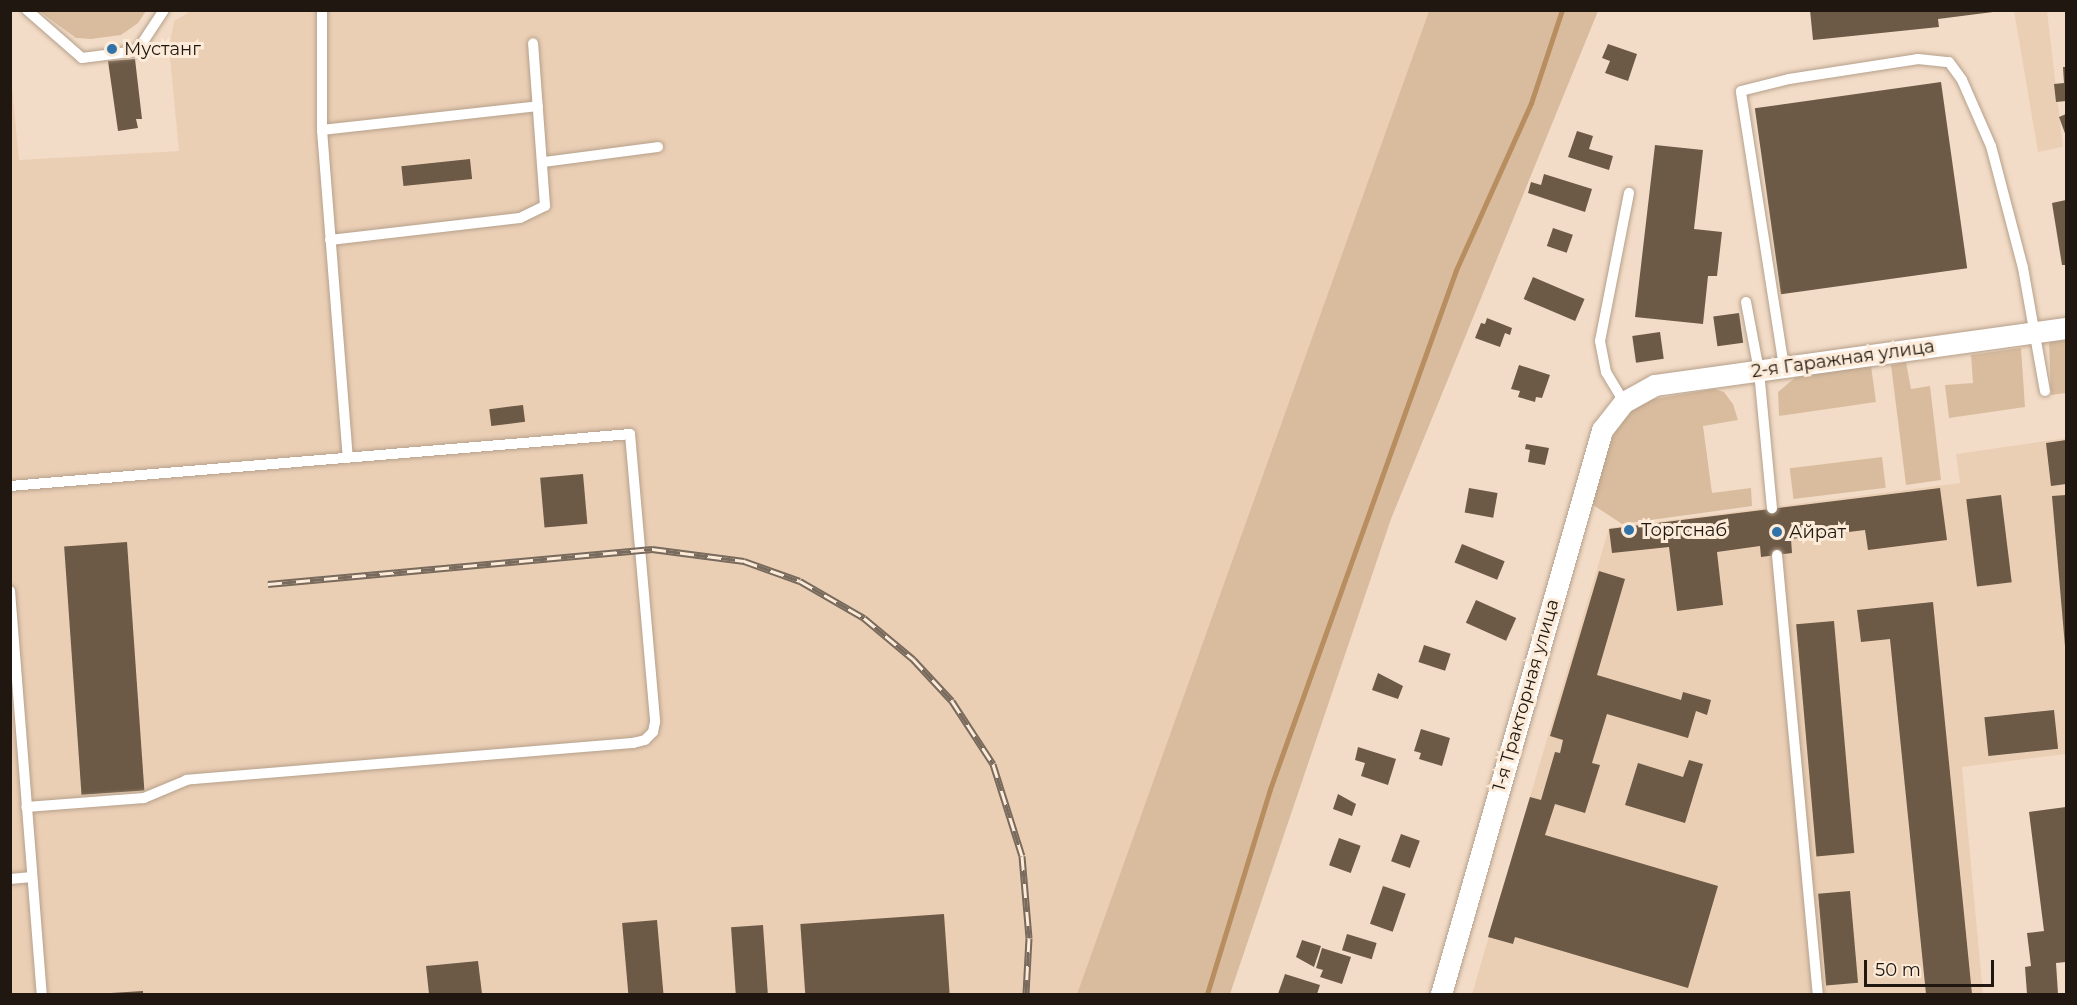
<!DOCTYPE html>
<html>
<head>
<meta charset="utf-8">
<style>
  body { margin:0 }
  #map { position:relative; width:2077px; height:1005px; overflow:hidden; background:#f3dcc7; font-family:Montserrat,sans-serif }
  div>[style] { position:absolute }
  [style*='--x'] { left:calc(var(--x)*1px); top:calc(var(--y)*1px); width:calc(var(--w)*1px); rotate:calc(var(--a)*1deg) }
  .built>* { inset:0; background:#ebcfb5 }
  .green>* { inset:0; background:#d9bc9e; transform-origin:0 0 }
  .stream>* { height:5px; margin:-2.5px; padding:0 2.5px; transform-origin:2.5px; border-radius:2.5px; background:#b88d60 }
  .building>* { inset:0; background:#6c5946; transform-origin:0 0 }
  .roads { filter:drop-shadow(0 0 2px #b5a08b) drop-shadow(0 0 2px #b5a08b) }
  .service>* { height:10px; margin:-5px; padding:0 5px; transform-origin:5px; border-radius:5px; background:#fff }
  .minor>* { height:21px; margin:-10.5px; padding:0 10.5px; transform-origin:10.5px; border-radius:10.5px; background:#fff }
  .rail>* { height:7px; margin-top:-3.5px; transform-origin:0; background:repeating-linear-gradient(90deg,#fdebd9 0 14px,#786a5c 0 28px); box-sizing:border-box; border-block:2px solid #786a5c }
  .dots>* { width:16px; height:16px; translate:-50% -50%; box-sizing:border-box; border:3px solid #fdebd9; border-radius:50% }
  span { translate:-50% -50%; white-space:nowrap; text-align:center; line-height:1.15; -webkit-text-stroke:6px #fdebd9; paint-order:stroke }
  .poi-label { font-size:18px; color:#201810 }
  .left { translate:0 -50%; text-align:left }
  .street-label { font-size:18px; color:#201810 }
  .frame { position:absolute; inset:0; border:12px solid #201810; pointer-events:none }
  .scale { position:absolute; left:1864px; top:960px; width:130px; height:27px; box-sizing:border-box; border:3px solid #201810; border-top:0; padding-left:8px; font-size:18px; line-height:21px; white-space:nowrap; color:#201810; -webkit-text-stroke:4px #fdebd9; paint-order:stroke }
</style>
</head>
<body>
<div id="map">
  <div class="built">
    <i style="clip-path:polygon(191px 11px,1429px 11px,1077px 994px,11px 994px,10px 65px,19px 160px,179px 151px,169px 48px,174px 21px)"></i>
    <i style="clip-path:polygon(2014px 11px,2047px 11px,2063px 147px,2038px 152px)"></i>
    <i style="clip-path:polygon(2066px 438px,2066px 754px,1962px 767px,1983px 994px,1472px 994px,1609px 528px,1960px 483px,1956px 454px)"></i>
  </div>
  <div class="green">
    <i style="clip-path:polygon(39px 11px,146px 11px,138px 23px,121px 35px,91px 39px,76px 38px)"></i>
    <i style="clip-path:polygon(1429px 11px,1598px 11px,1391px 519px,1230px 994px,1077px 994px)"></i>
    <i style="clip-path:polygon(2066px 340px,2066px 393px,2051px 395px,2049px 342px)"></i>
    <i style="clip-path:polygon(2021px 348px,2025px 407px,1949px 418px,1945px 385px,1973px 383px,1971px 355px)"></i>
    <i style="clip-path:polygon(1906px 362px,1911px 389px,1930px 386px,1941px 480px,1906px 485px,1891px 365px)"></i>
    <i style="clip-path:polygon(1871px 366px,1876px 402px,1779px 416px,1778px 392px,1796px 377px)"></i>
    <i style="clip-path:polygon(1714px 389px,1724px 392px,1733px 404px,1738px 420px,1703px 426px,1712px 493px,1751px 488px,1752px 506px,1622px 524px,1590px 503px,1617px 424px,1629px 410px,1643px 401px)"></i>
    <i style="left:1882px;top:457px;width:31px;height:93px;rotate:83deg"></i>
  </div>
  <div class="stream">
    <i style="--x:1207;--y:994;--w:214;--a:-72.9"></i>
    <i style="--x:1270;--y:789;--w:551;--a:-70.28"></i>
    <i style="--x:1456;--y:270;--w:183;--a:-65.8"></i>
    <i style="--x:1531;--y:103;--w:98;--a:-71.6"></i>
  </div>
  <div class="building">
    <i style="clip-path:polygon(1810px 10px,1993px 10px,1993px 12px,1938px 19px,1939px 27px,1813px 40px)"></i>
    <i style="clip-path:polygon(1608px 44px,1637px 54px,1628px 81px,1605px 73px,1610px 61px,1602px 58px)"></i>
    <i style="clip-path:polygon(135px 59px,142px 119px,136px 119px,138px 128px,118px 131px,108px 61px)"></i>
    <i style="clip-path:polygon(2063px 67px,2066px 67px,2066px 101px,2056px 102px,2054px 84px,2064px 83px)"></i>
    <i style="left:1941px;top:82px;width:188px;height:188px;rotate:82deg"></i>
    <i style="clip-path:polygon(2066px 114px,2066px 136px,2059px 117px)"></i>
    <i style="clip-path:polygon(1577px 131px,1593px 136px,1589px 149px,1613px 156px,1609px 170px,1568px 157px)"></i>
    <i style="clip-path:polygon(1655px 145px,1703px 150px,1694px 229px,1722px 232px,1717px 276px,1708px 276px,1703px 324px,1635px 317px)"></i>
    <i style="left:470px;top:159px;width:20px;height:69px;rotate:84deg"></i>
    <i style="clip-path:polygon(1544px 174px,1592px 189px,1585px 212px,1528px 193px,1531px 182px,1541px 185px)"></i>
    <i style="clip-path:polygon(2066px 200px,2066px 265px,2062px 265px,2052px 203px)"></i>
    <i style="left:1553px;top:228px;width:21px;height:19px;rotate:19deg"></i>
    <i style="left:1533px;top:277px;width:56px;height:24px;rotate:23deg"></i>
    <i style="left:1739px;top:313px;width:30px;height:26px;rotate:82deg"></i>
    <i style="clip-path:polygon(1487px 318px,1512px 328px,1510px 335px,1505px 333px,1500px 347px,1475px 338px,1481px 323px,1485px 324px)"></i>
    <i style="left:1660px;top:332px;width:27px;height:28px;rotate:82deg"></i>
    <i style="clip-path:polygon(1519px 365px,1550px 375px,1542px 398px,1536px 397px,1535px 402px,1518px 397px,1520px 391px,1511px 389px)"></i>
    <i style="left:523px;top:405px;width:17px;height:34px;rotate:83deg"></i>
    <i style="clip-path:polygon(2066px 440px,2066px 484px,2051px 486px,2046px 443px)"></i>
    <i style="clip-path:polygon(1526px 444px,1549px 448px,1545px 465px,1528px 462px,1530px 450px,1525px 449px)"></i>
    <i style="left:583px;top:474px;width:50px;height:43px;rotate:85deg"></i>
    <i style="left:1469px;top:488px;width:29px;height:25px;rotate:10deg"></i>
    <i style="clip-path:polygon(1940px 488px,1947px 540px,1868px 550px,1865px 530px,1791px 539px,1792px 553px,1761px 557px,1760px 546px,1717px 552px,1723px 605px,1677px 611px,1669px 547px,1612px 553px,1609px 529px)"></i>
    <i style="left:2001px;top:495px;width:88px;height:35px;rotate:83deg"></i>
    <i style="clip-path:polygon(2066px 495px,2066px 646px,2065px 646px,2052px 496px)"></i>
    <i style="left:127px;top:542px;width:249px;height:63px;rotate:86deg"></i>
    <i style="left:1462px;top:544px;width:46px;height:20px;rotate:22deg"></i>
    <i style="clip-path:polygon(1599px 571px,1625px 579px,1597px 675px,1681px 700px,1683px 692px,1711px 700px,1707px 715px,1696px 711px,1688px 738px,1607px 714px,1592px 763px,1600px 765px,1585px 813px,1555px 804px,1545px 835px,1718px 886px,1688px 988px,1515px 937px,1513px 944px,1488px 937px,1530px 797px,1541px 800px,1555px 752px,1560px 753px,1563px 740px,1550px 736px)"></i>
    <i style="left:1476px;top:600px;width:44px;height:25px;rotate:24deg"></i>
    <i style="clip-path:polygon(1933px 602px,1972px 994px,1926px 994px,1890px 639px,1861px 642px,1857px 610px)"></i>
    <i style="left:1834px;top:621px;width:233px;height:38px;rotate:85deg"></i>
    <i style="left:1424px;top:645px;width:28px;height:18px;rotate:18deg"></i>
    <i style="clip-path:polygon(1378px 673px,1403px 686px,1398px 699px,1372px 690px)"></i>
    <i style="left:2054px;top:710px;width:39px;height:70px;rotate:84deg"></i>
    <i style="clip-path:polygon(1421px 729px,1450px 738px,1442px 766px,1419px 759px,1421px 753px,1414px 751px)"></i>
    <i style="clip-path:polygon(1358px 747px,1396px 759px,1388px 785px,1361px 776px,1365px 763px,1355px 760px)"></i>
    <i style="clip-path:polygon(1689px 760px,1703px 764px,1685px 823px,1625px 805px,1638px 763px,1683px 777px)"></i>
    <i style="clip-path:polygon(1338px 794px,1356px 804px,1352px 816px,1333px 809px)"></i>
    <i style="clip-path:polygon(2066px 807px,2066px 962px,2056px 963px,2058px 994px,2027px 994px,2025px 967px,2031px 966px,2027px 933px,2044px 931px,2029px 812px)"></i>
    <i style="left:1401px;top:834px;width:20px;height:29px;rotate:20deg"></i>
    <i style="left:1339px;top:838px;width:23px;height:29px;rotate:20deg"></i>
    <i style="left:1383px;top:886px;width:24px;height:40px;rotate:19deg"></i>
    <i style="left:1850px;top:891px;width:92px;height:32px;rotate:85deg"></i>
    <i style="left:944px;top:914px;width:80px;height:144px;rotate:86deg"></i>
    <i style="left:657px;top:920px;width:74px;height:35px;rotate:85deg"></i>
    <i style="left:763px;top:925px;width:69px;height:32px;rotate:86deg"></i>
    <i style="left:1347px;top:934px;width:31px;height:17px;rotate:17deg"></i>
    <i style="clip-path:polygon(1302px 940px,1321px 946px,1314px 967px,1296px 957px)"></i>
    <i style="clip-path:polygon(1322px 948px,1351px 957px,1342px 984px,1320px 977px,1323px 970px,1316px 968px)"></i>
    <i style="clip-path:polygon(478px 961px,482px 994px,429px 994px,426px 966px)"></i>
    <i style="clip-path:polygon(1285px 974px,1320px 985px,1317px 994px,1278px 994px)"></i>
    <i style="clip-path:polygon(143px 991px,143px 994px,111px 994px,111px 993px)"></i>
  </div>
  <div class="roads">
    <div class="service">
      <i style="--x:27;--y:10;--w:73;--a:41.1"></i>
      <i style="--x:82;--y:58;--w:55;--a:-7.3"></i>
      <i style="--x:137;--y:51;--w:49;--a:-56.6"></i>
      <i style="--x:322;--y:10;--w:120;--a:90"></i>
      <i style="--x:322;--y:130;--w:329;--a:85.5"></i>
      <i style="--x:322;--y:130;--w:217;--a:-6.3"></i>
      <i style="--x:544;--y:162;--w:115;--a:-7.5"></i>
      <i style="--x:330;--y:240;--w:191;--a:-6.6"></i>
      <i style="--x:520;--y:218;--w:28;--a:-26"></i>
      <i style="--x:545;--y:206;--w:163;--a:-94.2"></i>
      <i style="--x:1746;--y:302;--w:70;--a:79.3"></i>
      <i style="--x:1759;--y:371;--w:138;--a:84.6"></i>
      <i style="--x:1784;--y:367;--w:279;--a:-98.9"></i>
      <i style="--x:1741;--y:91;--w:49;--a:-14"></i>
      <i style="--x:1789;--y:79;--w:131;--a:-8.8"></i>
      <i style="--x:1918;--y:59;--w:31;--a:6"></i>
      <i style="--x:1949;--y:62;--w:22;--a:54"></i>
      <i style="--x:1962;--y:80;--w:72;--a:66.3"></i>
      <i style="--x:1991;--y:146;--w:126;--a:75.3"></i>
      <i style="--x:2023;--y:268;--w:125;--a:79.9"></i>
      <i style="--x:1624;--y:402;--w:35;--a:-121"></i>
      <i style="--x:1606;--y:372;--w:32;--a:-101"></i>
      <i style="--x:1600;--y:341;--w:151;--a:-78.9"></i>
      <i style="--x:10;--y:486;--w:622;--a:-4.79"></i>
      <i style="--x:630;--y:434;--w:289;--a:85"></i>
      <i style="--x:655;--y:722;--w:10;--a:101"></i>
      <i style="--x:653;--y:732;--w:11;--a:135"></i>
      <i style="--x:645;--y:740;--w:12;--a:166"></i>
      <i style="--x:633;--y:743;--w:448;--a:175.3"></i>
      <i style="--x:187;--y:780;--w:47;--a:157.3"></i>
      <i style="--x:144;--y:798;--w:118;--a:175.6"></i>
      <i style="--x:1777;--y:555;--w:441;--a:84.7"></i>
      <i style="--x:10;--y:591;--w:404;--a:85.5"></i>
      <i style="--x:10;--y:879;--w:22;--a:-5"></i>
    </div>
    <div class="minor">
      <i style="--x:1441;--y:994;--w:587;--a:-74.07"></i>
      <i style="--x:1602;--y:430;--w:36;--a:-52"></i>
      <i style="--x:1624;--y:402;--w:35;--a:-29"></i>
      <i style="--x:1655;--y:385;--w:415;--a:-7.9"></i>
    </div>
  </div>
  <div class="rail">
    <i style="--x:268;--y:584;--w:386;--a:-5.2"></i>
    <i style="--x:652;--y:549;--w:93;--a:7.4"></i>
    <i style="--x:744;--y:561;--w:59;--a:19.7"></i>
    <i style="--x:800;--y:581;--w:74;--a:30"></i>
    <i style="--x:864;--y:618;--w:64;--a:39.9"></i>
    <i style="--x:913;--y:659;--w:57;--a:47.1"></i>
    <i style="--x:952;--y:701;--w:75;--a:56.9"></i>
    <i style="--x:993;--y:764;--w:96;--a:72.5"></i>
    <i style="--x:1022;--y:856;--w:82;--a:85.1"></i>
    <i style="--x:1029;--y:938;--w:56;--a:93.1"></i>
  </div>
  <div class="dots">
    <i style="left:112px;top:49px;background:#3172a9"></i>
    <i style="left:1629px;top:530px;background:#3172a9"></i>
    <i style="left:1777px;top:532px;background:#3172a9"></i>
  </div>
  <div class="poi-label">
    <span class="left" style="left:124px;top:49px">Мустанг</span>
    <span class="left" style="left:1641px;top:530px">Торгснаб</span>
    <span class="left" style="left:1789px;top:532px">Айрат</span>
  </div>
  <div class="street-label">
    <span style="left:1843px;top:359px;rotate:-8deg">2-я Гаражная улица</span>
    <span style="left:1526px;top:695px;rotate:-74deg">1-я Тракторная улица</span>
  </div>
  <div class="frame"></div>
  <div class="scale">50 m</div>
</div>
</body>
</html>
